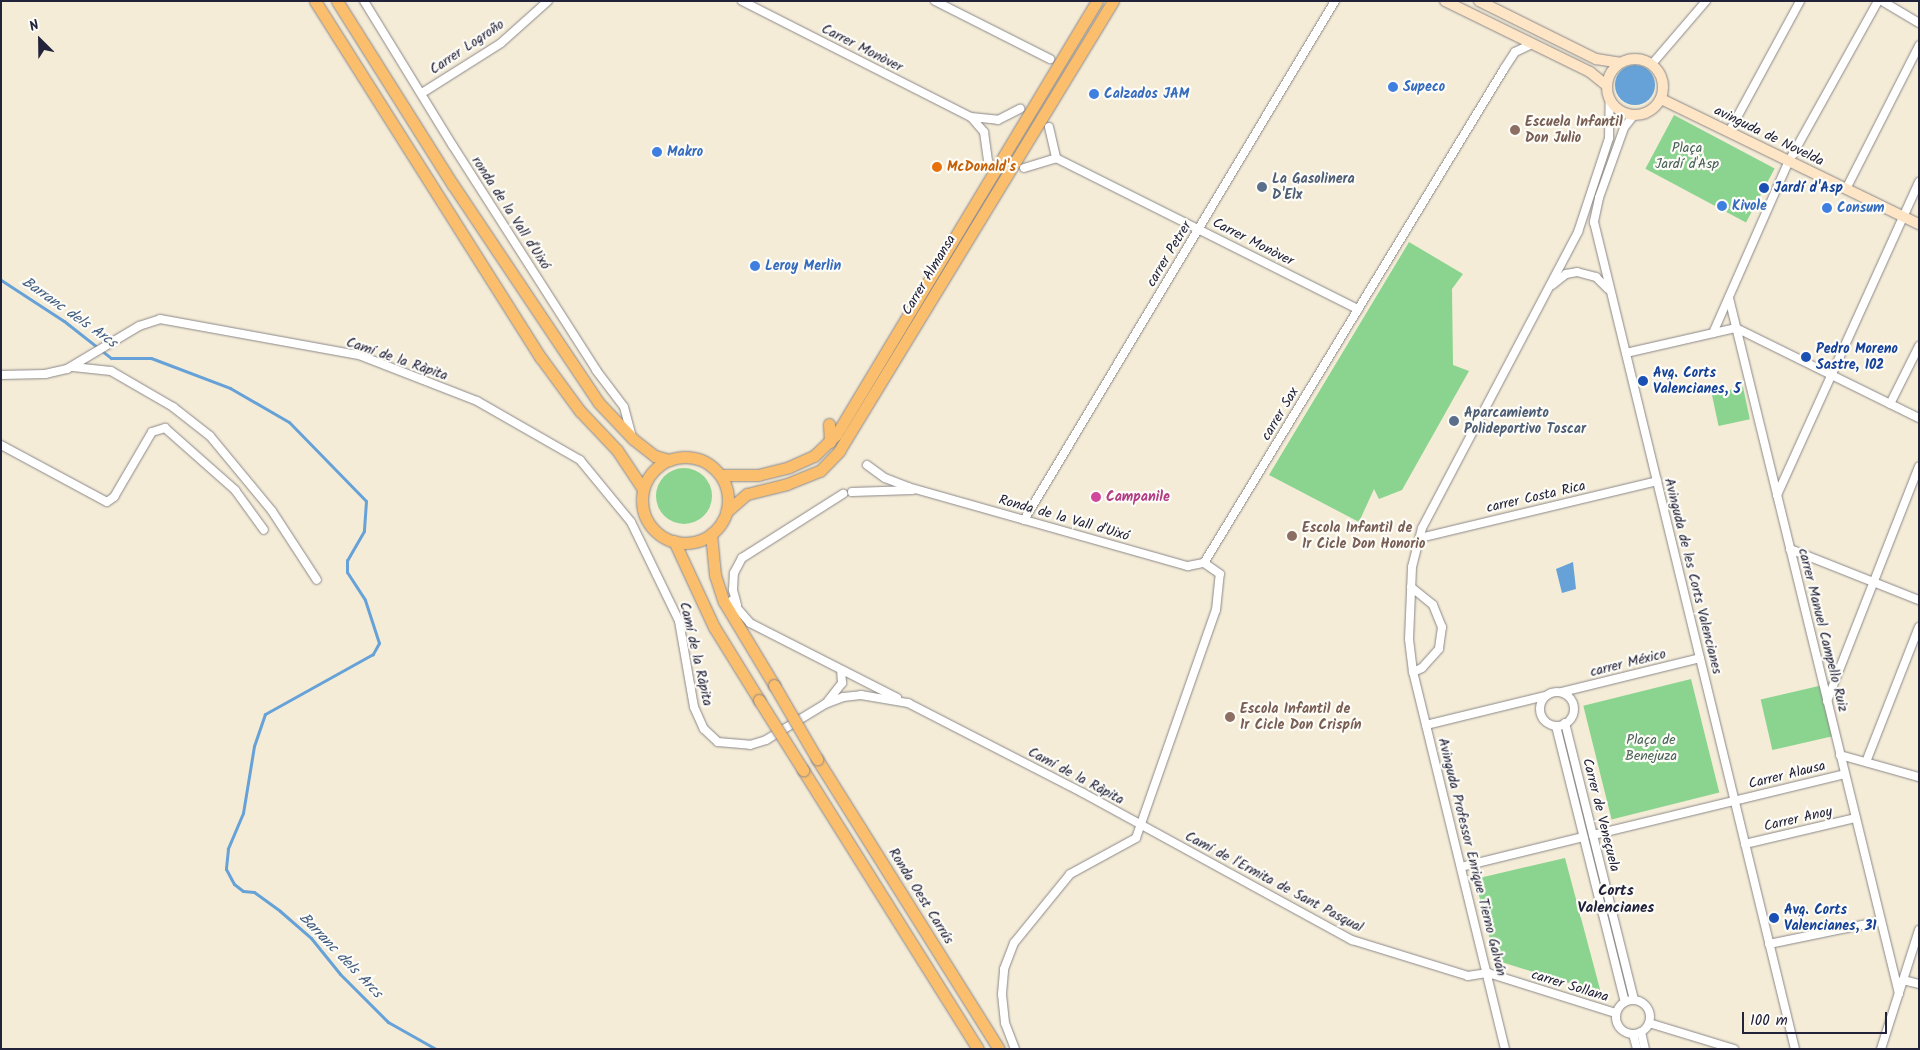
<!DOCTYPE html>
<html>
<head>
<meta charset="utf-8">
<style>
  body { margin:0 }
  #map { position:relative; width:1920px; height:1050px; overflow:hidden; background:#f4ecd7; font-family:Kalam,sans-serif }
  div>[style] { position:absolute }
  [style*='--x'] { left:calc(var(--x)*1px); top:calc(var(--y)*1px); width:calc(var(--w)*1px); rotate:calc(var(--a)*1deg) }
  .green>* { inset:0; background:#8bd48f; transform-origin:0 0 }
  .round { border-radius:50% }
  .water>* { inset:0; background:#66a2d7 }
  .stream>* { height:3px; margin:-1.5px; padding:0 1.5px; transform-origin:1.5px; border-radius:1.5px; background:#66a2d7 }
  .roads { filter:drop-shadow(0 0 1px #8b8789) drop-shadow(0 0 1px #8b8789) }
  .minor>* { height:8px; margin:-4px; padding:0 4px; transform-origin:4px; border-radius:4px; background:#fff }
  .minor>.ring { margin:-4px; padding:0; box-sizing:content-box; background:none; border:8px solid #fff; border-radius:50% }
  .secondary>* { height:10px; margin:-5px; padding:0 5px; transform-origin:5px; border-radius:5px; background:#fde5c5 }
  .secondary>.ring { margin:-5px; padding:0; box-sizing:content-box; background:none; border:10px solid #fde5c5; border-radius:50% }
  .primary>* { height:11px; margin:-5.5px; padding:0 5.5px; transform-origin:5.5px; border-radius:5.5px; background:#fabe6d }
  .primary>.ring { margin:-5.5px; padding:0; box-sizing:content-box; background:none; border:11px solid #fabe6d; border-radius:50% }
  .bridges { filter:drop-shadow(0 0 1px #8b8789) drop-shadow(0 0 1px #8b8789) }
  .primary-bridge>* { height:11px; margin:-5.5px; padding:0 5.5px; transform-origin:5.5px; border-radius:5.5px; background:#fabe6d }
  .dots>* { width:14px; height:14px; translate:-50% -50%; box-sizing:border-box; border:2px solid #fdfcf7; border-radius:50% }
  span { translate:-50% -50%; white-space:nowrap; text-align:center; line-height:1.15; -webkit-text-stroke:4.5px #fdfcf7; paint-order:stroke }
  .street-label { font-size:14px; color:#22223b }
  .shop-label { font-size:14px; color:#366cbe; font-weight:700 }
  .left { translate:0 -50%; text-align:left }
  .education-label { font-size:14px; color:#785e54; font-weight:700 }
  .park-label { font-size:14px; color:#476058 }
  .food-label { font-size:14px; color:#c56008; font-weight:700 }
  .service-label { font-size:14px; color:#4e5e75; font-weight:700 }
  .transit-label { font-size:14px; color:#164399; font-weight:700 }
  .hotel-label { font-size:14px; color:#b23c85; font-weight:700 }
  .water-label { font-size:15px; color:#415c81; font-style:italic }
  .neighbourhood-label { font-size:15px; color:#22223b; font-weight:700 }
  .frame { position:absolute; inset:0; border:2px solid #22223b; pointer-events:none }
  .north { position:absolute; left:15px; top:15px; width:50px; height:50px; -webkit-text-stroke:4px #fdfcf7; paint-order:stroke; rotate:337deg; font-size:14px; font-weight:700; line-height:20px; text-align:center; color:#22223b }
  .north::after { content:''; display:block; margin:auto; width:18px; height:22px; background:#22223b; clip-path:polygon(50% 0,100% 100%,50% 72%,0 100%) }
  .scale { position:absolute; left:1742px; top:1012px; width:145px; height:22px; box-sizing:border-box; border:2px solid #22223b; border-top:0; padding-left:6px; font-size:15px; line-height:18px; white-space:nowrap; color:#22223b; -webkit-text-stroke:4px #fdfcf7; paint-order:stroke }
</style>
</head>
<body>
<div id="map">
  <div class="green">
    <i style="left:1674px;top:115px;width:114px;height:61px;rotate:28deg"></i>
    <i style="clip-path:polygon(1409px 242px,1463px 274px,1452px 289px,1453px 365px,1469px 371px,1402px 490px,1379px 499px,1374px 489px,1359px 522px,1269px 475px)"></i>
    <i style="left:1743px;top:387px;width:33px;height:32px;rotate:78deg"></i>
    <i class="round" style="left:656px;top:468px;width:56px;height:56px"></i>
    <i style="left:1691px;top:679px;width:117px;height:111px;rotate:76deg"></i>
    <i style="left:1823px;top:685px;width:52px;height:64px;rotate:77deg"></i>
    <i style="clip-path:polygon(1565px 858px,1601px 993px,1495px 960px,1475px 879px)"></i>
  </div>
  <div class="water">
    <i class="round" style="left:1615px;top:65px;width:40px;height:40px"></i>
    <i style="clip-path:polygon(1573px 562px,1576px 589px,1562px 593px,1556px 569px)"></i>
  </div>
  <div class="stream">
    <i style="--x:1;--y:280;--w:75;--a:33.1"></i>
    <i style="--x:64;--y:321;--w:60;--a:38.2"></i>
    <i style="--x:111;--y:358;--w:40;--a:0"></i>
    <i style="--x:151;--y:358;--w:85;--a:20.8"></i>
    <i style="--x:230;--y:388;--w:68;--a:30"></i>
    <i style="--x:289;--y:422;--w:110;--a:45.7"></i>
    <i style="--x:366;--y:501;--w:30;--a:94"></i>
    <i style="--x:364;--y:531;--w:34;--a:120"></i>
    <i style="--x:347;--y:560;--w:12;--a:90"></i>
    <i style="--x:347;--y:572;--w:33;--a:57"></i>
    <i style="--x:365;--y:600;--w:45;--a:72"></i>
    <i style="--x:379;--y:643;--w:13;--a:119"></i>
    <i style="--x:373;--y:654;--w:124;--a:150.9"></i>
    <i style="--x:265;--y:714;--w:34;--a:109"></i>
    <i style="--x:254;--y:746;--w:68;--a:99.3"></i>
    <i style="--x:243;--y:813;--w:39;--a:113"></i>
    <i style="--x:228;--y:849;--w:20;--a:96"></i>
    <i style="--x:226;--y:869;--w:17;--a:62"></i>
    <i style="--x:234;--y:884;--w:11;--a:38"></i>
    <i style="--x:243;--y:891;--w:11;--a:5"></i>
    <i style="--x:254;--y:892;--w:32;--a:36"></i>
    <i style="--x:280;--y:911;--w:41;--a:41.1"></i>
    <i style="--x:311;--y:938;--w:46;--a:51.1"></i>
    <i style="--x:340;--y:974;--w:68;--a:45"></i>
    <i style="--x:388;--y:1022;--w:55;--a:29.4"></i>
  </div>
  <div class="roads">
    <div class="minor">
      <i style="--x:364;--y:1;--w:170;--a:58.5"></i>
      <i style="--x:453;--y:146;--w:266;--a:57.4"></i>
      <i style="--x:596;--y:370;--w:46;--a:52.9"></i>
      <i style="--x:624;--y:407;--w:31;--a:75"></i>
      <i style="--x:742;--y:1;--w:257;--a:26.9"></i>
      <i style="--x:971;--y:117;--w:27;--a:6"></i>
      <i style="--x:998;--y:120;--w:25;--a:-27"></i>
      <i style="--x:935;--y:1;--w:129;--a:26.8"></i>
      <i style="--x:1882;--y:1;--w:43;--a:30.7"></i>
      <i style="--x:1652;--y:64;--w:83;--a:-49.4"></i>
      <i style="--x:422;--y:93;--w:93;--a:-32.3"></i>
      <i style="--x:501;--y:43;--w:63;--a:-41.8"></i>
      <i style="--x:1634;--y:115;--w:16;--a:128"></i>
      <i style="--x:1624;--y:128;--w:74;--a:109.7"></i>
      <i style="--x:1599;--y:198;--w:25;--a:102"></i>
      <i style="--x:1594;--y:222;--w:851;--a:76.34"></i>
      <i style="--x:971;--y:117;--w:20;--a:49"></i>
      <i style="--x:984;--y:132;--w:29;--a:82"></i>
      <i style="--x:1049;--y:127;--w:32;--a:77"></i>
      <i style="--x:1729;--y:132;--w:149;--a:-61.5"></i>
      <i style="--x:1024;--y:168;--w:34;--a:-17"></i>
      <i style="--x:1056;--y:158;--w:338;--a:26.6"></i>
      <i style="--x:1846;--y:189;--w:161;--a:-63"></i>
      <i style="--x:1552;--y:285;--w:18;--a:-38"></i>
      <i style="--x:1566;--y:274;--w:11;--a:-10"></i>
      <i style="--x:1577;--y:272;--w:20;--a:15"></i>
      <i style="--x:1596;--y:277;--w:17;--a:45"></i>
      <i style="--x:1729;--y:298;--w:716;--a:76.27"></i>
      <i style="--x:1713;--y:333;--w:188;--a:-66.2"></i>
      <i style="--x:1789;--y:161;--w:183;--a:-60.9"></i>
      <i style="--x:1626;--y:353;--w:113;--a:-12.8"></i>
      <i style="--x:1736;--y:328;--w:204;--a:26.2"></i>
      <i style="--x:73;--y:367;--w:38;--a:6"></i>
      <i style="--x:111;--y:371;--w:72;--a:30.1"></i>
      <i style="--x:173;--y:407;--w:47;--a:38.1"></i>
      <i style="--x:210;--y:436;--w:97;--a:50.4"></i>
      <i style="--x:272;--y:511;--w:82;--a:56.9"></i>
      <i style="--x:1;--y:375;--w:44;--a:-1.3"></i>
      <i style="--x:45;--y:374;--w:23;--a:-13"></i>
      <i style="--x:67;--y:369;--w:84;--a:-30.8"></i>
      <i style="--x:139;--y:326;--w:22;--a:-18"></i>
      <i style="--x:160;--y:319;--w:202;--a:10.3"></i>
      <i style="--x:359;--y:355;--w:127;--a:21.3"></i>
      <i style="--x:477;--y:401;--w:119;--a:29.8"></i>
      <i style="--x:580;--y:460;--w:80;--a:50.6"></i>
      <i style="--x:631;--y:522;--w:110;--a:64.1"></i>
      <i style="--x:679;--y:621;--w:87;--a:80.1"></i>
      <i style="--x:694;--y:707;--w:24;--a:66"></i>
      <i style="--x:704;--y:729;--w:19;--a:43"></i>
      <i style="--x:718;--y:742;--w:32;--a:5"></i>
      <i style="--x:750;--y:745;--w:17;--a:-17"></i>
      <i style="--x:766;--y:740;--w:69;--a:-31.4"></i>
      <i style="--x:825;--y:704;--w:19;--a:-21"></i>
      <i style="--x:843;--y:697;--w:18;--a:-6"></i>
      <i style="--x:861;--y:695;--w:48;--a:9.7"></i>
      <i style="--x:908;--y:703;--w:197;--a:27.2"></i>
      <i style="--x:1083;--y:793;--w:307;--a:28.7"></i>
      <i style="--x:1352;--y:940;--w:121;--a:17.2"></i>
      <i style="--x:1468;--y:976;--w:20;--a:-9"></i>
      <i style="--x:1488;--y:973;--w:134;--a:17.4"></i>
      <i style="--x:1890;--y:404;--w:65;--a:-63.4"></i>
      <i style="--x:1;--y:445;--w:120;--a:28.3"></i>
      <i style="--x:107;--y:502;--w:9;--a:-36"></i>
      <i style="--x:114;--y:497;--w:75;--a:-59.7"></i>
      <i style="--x:152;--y:432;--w:14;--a:-17"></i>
      <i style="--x:165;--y:428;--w:94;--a:41.5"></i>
      <i style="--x:235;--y:490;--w:49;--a:54.1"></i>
      <i style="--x:867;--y:465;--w:22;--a:36"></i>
      <i style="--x:885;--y:478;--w:25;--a:21"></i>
      <i style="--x:908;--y:487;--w:291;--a:15.8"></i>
      <i style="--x:1188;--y:566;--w:16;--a:-11"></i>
      <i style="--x:852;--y:492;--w:61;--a:-1.9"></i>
      <i style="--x:1777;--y:495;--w:344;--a:-65.6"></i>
      <i style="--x:1024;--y:520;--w:605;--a:-59.07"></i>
      <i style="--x:1420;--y:538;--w:244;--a:-13.5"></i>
      <i style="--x:1790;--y:549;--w:139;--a:21.6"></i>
      <i style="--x:1411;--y:587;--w:28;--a:39"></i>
      <i style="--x:1433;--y:605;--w:24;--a:68"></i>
      <i style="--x:1442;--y:627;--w:22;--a:98"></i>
      <i style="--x:1439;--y:649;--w:25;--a:132"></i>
      <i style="--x:1422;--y:668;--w:10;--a:156"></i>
      <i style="--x:731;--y:601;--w:29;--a:49"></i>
      <i style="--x:750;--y:623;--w:165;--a:27"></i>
      <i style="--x:737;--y:605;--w:16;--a:-105"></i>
      <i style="--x:733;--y:590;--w:17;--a:-87"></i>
      <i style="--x:734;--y:573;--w:17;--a:-62"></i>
      <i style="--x:742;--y:558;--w:120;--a:-32.4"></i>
      <i style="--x:1562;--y:692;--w:142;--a:-13.8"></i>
      <i class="ring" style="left:1540px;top:692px;width:26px;height:26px"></i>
      <i style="--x:828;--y:701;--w:23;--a:-52"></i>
      <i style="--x:842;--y:683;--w:13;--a:-94"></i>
      <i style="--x:1827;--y:701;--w:252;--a:-68.6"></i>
      <i style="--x:1565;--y:723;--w:285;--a:76"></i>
      <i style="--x:1426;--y:725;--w:122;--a:-13.7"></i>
      <i style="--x:1556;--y:726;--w:284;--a:76"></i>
      <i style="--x:1840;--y:755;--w:82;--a:15.6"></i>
      <i style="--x:1866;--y:762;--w:145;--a:-68.6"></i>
      <i style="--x:1593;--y:835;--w:259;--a:-13.6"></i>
      <i style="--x:1745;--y:844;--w:114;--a:-13.2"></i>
      <i style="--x:1461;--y:867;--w:126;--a:-13.8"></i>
      <i style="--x:1769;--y:944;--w:114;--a:-11.6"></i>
      <i style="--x:1903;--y:980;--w:16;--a:14"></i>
      <i class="ring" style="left:1616px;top:1000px;width:26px;height:26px"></i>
      <i style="--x:1649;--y:1023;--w:89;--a:17"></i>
      <i style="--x:1641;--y:1032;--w:17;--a:77"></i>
      <i style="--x:1633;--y:1034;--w:16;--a:75"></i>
      <i style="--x:1015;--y:1049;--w:28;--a:-111"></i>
      <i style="--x:1005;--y:1023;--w:29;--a:-96"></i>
      <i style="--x:1002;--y:994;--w:25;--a:-85"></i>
      <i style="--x:1004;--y:969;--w:28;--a:-69"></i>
      <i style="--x:1014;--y:943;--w:89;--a:-50.9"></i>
      <i style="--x:1070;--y:874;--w:75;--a:-28.6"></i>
      <i style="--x:1136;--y:838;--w:242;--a:-70.7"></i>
      <i style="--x:1216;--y:610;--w:36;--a:-84"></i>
      <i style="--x:1220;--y:574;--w:19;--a:-145"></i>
      <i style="--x:1204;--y:563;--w:578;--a:-58.73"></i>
      <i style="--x:1504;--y:69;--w:20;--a:-57"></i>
      <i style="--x:1515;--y:52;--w:19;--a:-25"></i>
      <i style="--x:1505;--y:1049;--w:388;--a:-103.7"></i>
      <i style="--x:1413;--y:672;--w:33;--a:-97"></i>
      <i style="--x:1409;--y:639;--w:72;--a:-87.6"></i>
      <i style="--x:1412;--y:567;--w:40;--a:-75.6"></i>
      <i style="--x:1422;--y:528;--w:335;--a:-62.2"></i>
      <i style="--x:1578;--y:232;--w:99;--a:-71.7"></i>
      <i style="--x:1609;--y:138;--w:39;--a:-89"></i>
      <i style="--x:1881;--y:1049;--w:125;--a:-72.3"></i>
    </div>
    <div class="secondary">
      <i style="--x:1445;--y:1;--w:161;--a:26.1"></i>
      <i style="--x:1590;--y:72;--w:22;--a:39"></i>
      <i style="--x:1479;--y:1;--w:131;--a:26.4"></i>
      <i style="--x:1596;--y:59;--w:24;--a:9"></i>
      <i class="ring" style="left:1607px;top:59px;width:46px;height:46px"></i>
      <i style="--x:1661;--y:99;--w:287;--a:25.9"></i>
    </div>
    <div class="primary">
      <i style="--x:315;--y:1;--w:423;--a:57.7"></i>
      <i style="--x:541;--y:358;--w:66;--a:53.7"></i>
      <i style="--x:580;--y:411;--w:54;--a:46.5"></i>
      <i style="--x:617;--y:450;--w:47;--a:56.3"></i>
      <i style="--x:337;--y:1;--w:218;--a:57.8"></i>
      <i style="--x:453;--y:185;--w:261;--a:56.2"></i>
      <i style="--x:598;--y:402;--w:51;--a:46.6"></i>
      <i style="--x:633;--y:439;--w:28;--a:38"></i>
      <i style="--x:655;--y:456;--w:15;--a:16"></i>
      <i style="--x:829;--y:424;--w:18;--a:87"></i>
      <i class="ring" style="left:642px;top:457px;width:75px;height:75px"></i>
      <i style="--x:721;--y:475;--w:37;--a:0"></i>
      <i style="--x:758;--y:475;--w:32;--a:-14"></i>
      <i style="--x:789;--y:467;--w:27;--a:-24"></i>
      <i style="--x:814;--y:456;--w:30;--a:-44"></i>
      <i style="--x:836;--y:435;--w:506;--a:-58.98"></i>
      <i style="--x:726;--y:512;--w:28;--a:-41"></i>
      <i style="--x:747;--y:494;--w:41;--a:-14"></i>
      <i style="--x:787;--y:484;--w:35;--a:-22"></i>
      <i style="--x:820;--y:471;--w:28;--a:-46"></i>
      <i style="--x:839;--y:451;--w:527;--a:-58.66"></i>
      <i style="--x:711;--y:534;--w:41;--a:84.4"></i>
      <i style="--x:715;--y:575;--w:28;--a:72"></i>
      <i style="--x:724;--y:602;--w:97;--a:58.9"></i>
      <i style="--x:674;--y:541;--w:95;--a:65.1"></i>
      <i style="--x:714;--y:627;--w:86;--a:58.3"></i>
      <i style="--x:817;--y:759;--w:342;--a:57.9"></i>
      <i style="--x:803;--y:770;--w:329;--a:57.9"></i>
    </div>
  </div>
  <div class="bridges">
    <div class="primary-bridge">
      <i style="--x:774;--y:685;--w:86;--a:59.8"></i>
      <i style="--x:759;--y:700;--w:83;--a:57.8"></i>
    </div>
  </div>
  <div class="dots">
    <i style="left:1393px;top:87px;background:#3f7fe0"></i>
    <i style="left:1094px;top:94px;background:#3f7fe0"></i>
    <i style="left:1515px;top:130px;background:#8d6e63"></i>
    <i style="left:657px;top:152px;background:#3f7fe0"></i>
    <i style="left:937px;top:167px;background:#e8710a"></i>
    <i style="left:1262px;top:187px;background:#5c6f8a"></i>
    <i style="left:1764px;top:188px;background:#1a4fb4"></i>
    <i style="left:1722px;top:206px;background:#3f7fe0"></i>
    <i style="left:1827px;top:208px;background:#3f7fe0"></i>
    <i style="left:755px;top:266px;background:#3f7fe0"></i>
    <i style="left:1806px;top:357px;background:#1a4fb4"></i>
    <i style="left:1643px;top:381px;background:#1a4fb4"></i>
    <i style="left:1454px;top:421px;background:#5c6f8a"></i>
    <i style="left:1096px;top:497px;background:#d1479c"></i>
    <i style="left:1292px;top:536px;background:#8d6e63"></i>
    <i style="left:1230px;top:717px;background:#8d6e63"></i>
    <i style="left:1774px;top:918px;background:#1a4fb4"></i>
  </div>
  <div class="street-label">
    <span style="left:467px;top:47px;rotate:-34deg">Carrer Logroño</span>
    <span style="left:862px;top:48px;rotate:27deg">Carrer Monòver</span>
    <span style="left:1769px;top:136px;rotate:26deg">avinguda de Novelda</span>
    <span style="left:511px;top:213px;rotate:57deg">ronda de la Vall d'Uixó</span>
    <span style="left:1253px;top:242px;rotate:27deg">Carrer Monòver</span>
    <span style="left:1169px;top:254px;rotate:-59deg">carrer Petrer</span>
    <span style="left:929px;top:275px;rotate:-59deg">Carrer Almansa</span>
    <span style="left:397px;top:359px;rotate:19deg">Camí de la Ràpita</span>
    <span style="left:1280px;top:414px;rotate:-59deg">carrer Sax</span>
    <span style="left:1536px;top:497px;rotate:-13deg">carrer Costa Rica</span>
    <span style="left:1064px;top:518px;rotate:16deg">Ronda de la Vall d'Uixó</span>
    <span style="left:1693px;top:576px;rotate:76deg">Avinguda de les Corts Valencianes</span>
    <span style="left:1823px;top:630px;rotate:76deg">carrer Manuel Campello Ruiz</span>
    <span style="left:696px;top:654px;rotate:77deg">Camí de la Ràpita</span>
    <span style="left:1628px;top:663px;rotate:-14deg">carrer México</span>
    <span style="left:1787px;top:775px;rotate:-14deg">Carrer Alausa</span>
    <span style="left:1076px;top:776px;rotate:28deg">Camí de la Ràpita</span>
    <span style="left:1601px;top:815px;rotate:76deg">Carrer de Veneçuela</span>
    <span style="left:1798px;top:819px;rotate:-13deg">Carrer Anoy</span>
    <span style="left:1472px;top:857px;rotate:76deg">Avinguda Professor Enrique Tierno Galván</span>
    <span style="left:1274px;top:882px;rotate:28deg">Camí de l'Ermita de Sant Pasqual</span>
    <span style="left:921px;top:896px;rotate:58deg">Ronda Oest Carrús</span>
    <span style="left:1570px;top:986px;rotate:17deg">carrer Sollana</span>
  </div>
  <div class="shop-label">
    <span class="left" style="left:1403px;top:87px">Supeco</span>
    <span class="left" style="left:1104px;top:94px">Calzados JAM</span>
    <span class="left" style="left:667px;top:152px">Makro</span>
    <span class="left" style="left:1732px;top:206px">Kivole</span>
    <span class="left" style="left:1837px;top:208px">Consum</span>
    <span class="left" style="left:765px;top:266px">Leroy Merlin</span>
  </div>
  <div class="education-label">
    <span class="left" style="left:1525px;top:130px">Escuela Infantil<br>Don Julio</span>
    <span class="left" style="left:1302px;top:536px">Escola Infantil de<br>1r Cicle Don Honorio</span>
    <span class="left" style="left:1240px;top:717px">Escola Infantil de<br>1r Cicle Don Crispín</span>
  </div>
  <div class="park-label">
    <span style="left:1687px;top:156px">Plaça<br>Jardí d'Asp</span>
    <span style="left:1651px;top:748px">Plaça de<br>Benejuza</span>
  </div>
  <div class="food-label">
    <span class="left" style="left:947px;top:167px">McDonald's</span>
  </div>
  <div class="service-label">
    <span class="left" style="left:1272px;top:187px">La Gasolinera<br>D'Elx</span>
    <span class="left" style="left:1464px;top:421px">Aparcamiento<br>Polideportivo Toscar</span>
  </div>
  <div class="transit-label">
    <span class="left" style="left:1774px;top:188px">Jardí d'Asp</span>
    <span class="left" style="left:1816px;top:357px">Pedro Moreno<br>Sastre, 102</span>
    <span class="left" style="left:1653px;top:381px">Avg. Corts<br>Valencianes, 5</span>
    <span class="left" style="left:1784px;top:918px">Avg. Corts<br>Valencianes, 31</span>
  </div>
  <div class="hotel-label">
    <span class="left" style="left:1106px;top:497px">Campanile</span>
  </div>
  <div class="water-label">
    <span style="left:69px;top:313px;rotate:35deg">Barranc dels Arcs</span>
    <span style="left:340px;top:956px;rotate:46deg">Barranc dels Arcs</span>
  </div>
  <div class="neighbourhood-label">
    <span style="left:1616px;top:900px">Corts<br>Valencianes</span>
  </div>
  <div class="frame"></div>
  <div class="north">N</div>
  <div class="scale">100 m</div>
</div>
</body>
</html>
